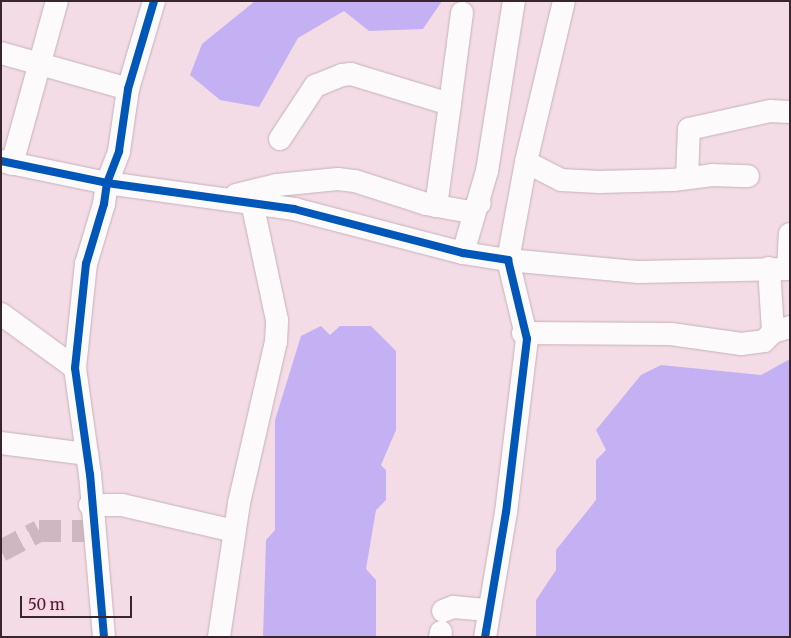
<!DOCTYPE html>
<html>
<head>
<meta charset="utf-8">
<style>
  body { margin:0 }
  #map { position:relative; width:791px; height:638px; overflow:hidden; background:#f4dce6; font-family:Merriweather,serif }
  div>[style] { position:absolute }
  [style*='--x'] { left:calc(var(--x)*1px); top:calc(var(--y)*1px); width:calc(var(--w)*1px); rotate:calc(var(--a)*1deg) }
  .water>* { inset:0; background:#c4b1f4 }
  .minor-tunnel>* { height:22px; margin-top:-11px; transform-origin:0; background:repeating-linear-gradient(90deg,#cfb7c1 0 22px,transparent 0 33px) }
  .roads { filter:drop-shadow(0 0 1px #c5b1b9) drop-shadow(0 0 1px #c5b1b9) }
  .minor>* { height:22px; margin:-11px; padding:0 11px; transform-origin:11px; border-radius:11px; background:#fdfafb }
  .cycleway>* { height:8px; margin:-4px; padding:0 4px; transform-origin:4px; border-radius:4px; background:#0057b8 }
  span { translate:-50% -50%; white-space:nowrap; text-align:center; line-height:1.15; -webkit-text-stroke:4px #ffd1e4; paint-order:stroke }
  .frame { position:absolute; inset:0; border:2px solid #39252e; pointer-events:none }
  .scale { position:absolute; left:20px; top:596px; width:112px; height:22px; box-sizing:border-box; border:2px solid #39252e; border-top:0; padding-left:6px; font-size:15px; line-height:18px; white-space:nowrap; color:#39252e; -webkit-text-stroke:4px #ffd1e4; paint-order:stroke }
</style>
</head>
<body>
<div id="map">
  <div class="water">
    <i style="clip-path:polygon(255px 1px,442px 1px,423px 29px,369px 31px,344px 11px,298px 38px,259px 107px,220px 100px,190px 75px,202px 44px)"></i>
    <i style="clip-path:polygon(321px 326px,330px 335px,340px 326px,371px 326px,396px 351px,396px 430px,381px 465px,386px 470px,386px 500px,376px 510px,366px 569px,376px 580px,376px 637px,263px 637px,266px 540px,275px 530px,275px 420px,301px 336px)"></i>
    <i style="clip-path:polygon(790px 359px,790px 637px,536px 637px,536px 600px,556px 570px,556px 550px,596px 500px,596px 460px,606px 450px,596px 430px,641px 375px,661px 365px,761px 375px)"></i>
  </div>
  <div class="minor-tunnel">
    <i style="--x:1;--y:551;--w:43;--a:-27.8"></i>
    <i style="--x:39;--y:531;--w:54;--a:0"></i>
  </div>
  <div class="roads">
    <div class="minor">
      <i style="--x:564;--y:1;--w:165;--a:103.3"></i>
      <i style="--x:526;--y:162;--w:100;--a:100.4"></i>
      <i style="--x:508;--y:260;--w:131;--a:5.3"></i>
      <i style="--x:638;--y:272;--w:152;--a:-1.1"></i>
      <i style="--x:1;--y:53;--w:132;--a:15.8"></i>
      <i style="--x:450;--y:104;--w:92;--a:-82.5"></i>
      <i style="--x:280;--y:139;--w:64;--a:-56.6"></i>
      <i style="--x:315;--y:86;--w:29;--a:-22"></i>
      <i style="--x:342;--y:75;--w:9;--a:-6"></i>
      <i style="--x:351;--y:74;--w:103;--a:16.9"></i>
      <i style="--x:450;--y:104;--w:103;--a:97.8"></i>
      <i style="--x:1;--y:161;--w:108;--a:11.7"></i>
      <i style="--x:107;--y:183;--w:189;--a:7.9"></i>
      <i style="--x:294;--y:209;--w:175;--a:14.6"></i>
      <i style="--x:463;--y:253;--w:46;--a:8.8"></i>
      <i style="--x:508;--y:260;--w:81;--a:76.5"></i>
      <i style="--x:527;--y:339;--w:174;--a:96.9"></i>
      <i style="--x:506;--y:512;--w:127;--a:99.5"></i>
      <i style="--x:526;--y:162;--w:39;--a:27"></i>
      <i style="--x:561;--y:180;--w:38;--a:3"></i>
      <i style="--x:599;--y:182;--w:74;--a:-1.5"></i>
      <i style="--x:673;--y:180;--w:38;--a:-7"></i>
      <i style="--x:711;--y:175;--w:37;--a:2"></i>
      <i style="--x:12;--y:164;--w:169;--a:-74.6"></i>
      <i style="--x:687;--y:178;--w:49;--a:-87.7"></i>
      <i style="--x:689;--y:129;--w:83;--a:-12.5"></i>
      <i style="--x:770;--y:111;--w:20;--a:3"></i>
      <i style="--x:236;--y:195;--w:42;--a:-13.7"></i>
      <i style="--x:277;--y:185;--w:61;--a:-5.6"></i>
      <i style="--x:338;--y:179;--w:17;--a:7"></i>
      <i style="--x:355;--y:181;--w:75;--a:17.9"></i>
      <i style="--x:426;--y:204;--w:45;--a:10.3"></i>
      <i style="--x:470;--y:212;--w:13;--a:-42"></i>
      <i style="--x:463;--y:253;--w:85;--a:-73.7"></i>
      <i style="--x:487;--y:171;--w:172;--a:-81"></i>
      <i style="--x:769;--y:268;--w:64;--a:86.4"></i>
      <i style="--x:788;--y:269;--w:35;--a:-87"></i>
      <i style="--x:1;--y:314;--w:92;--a:36.1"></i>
      <i style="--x:523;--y:333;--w:148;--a:0.4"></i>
      <i style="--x:671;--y:334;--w:71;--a:8.1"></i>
      <i style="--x:741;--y:344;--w:23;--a:-7"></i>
      <i style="--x:764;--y:341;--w:13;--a:-45"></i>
      <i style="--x:773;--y:332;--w:18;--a:-16"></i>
      <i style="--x:1;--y:443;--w:87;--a:7.3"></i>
      <i style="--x:90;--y:505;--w:32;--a:0"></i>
      <i style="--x:122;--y:505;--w:115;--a:13.1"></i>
      <i style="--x:443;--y:611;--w:11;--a:-22"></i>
      <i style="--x:453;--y:607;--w:36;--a:5"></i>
      <i style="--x:104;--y:637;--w:163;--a:-94.9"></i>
      <i style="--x:90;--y:475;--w:108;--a:-98"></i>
      <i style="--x:75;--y:368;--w:105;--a:-84"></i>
      <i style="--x:86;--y:264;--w:63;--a:-73.3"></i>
      <i style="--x:104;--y:204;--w:21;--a:-82"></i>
      <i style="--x:107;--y:183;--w:34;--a:-69"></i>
      <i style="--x:119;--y:151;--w:63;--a:-81.7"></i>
      <i style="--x:128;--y:89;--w:92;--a:-73.5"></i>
      <i style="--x:219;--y:637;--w:135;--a:-81.5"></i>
      <i style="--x:239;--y:503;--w:165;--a:-77.1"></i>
      <i style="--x:276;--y:342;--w:22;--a:-87"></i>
      <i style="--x:277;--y:320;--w:121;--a:-102"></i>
      <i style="--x:440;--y:637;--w:5;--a:-79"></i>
    </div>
  </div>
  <div class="cycleway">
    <i style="--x:1;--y:161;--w:108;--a:11.7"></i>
    <i style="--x:107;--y:183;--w:189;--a:7.9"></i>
    <i style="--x:294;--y:209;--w:175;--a:14.6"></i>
    <i style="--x:463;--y:253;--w:46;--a:8.8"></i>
    <i style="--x:508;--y:260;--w:81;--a:76.5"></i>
    <i style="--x:527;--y:339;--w:174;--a:96.9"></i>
    <i style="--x:506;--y:512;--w:127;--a:99.5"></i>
    <i style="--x:104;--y:637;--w:163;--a:-94.9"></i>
    <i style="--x:90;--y:475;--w:108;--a:-98"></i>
    <i style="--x:75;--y:368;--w:105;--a:-84"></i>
    <i style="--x:86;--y:264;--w:63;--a:-73.3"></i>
    <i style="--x:104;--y:204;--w:21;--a:-82"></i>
    <i style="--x:107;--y:183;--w:34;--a:-69"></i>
    <i style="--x:119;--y:151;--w:63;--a:-81.7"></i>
    <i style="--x:128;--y:89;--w:92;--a:-73.5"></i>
  </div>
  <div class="frame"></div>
  <div class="scale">50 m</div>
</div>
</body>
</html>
